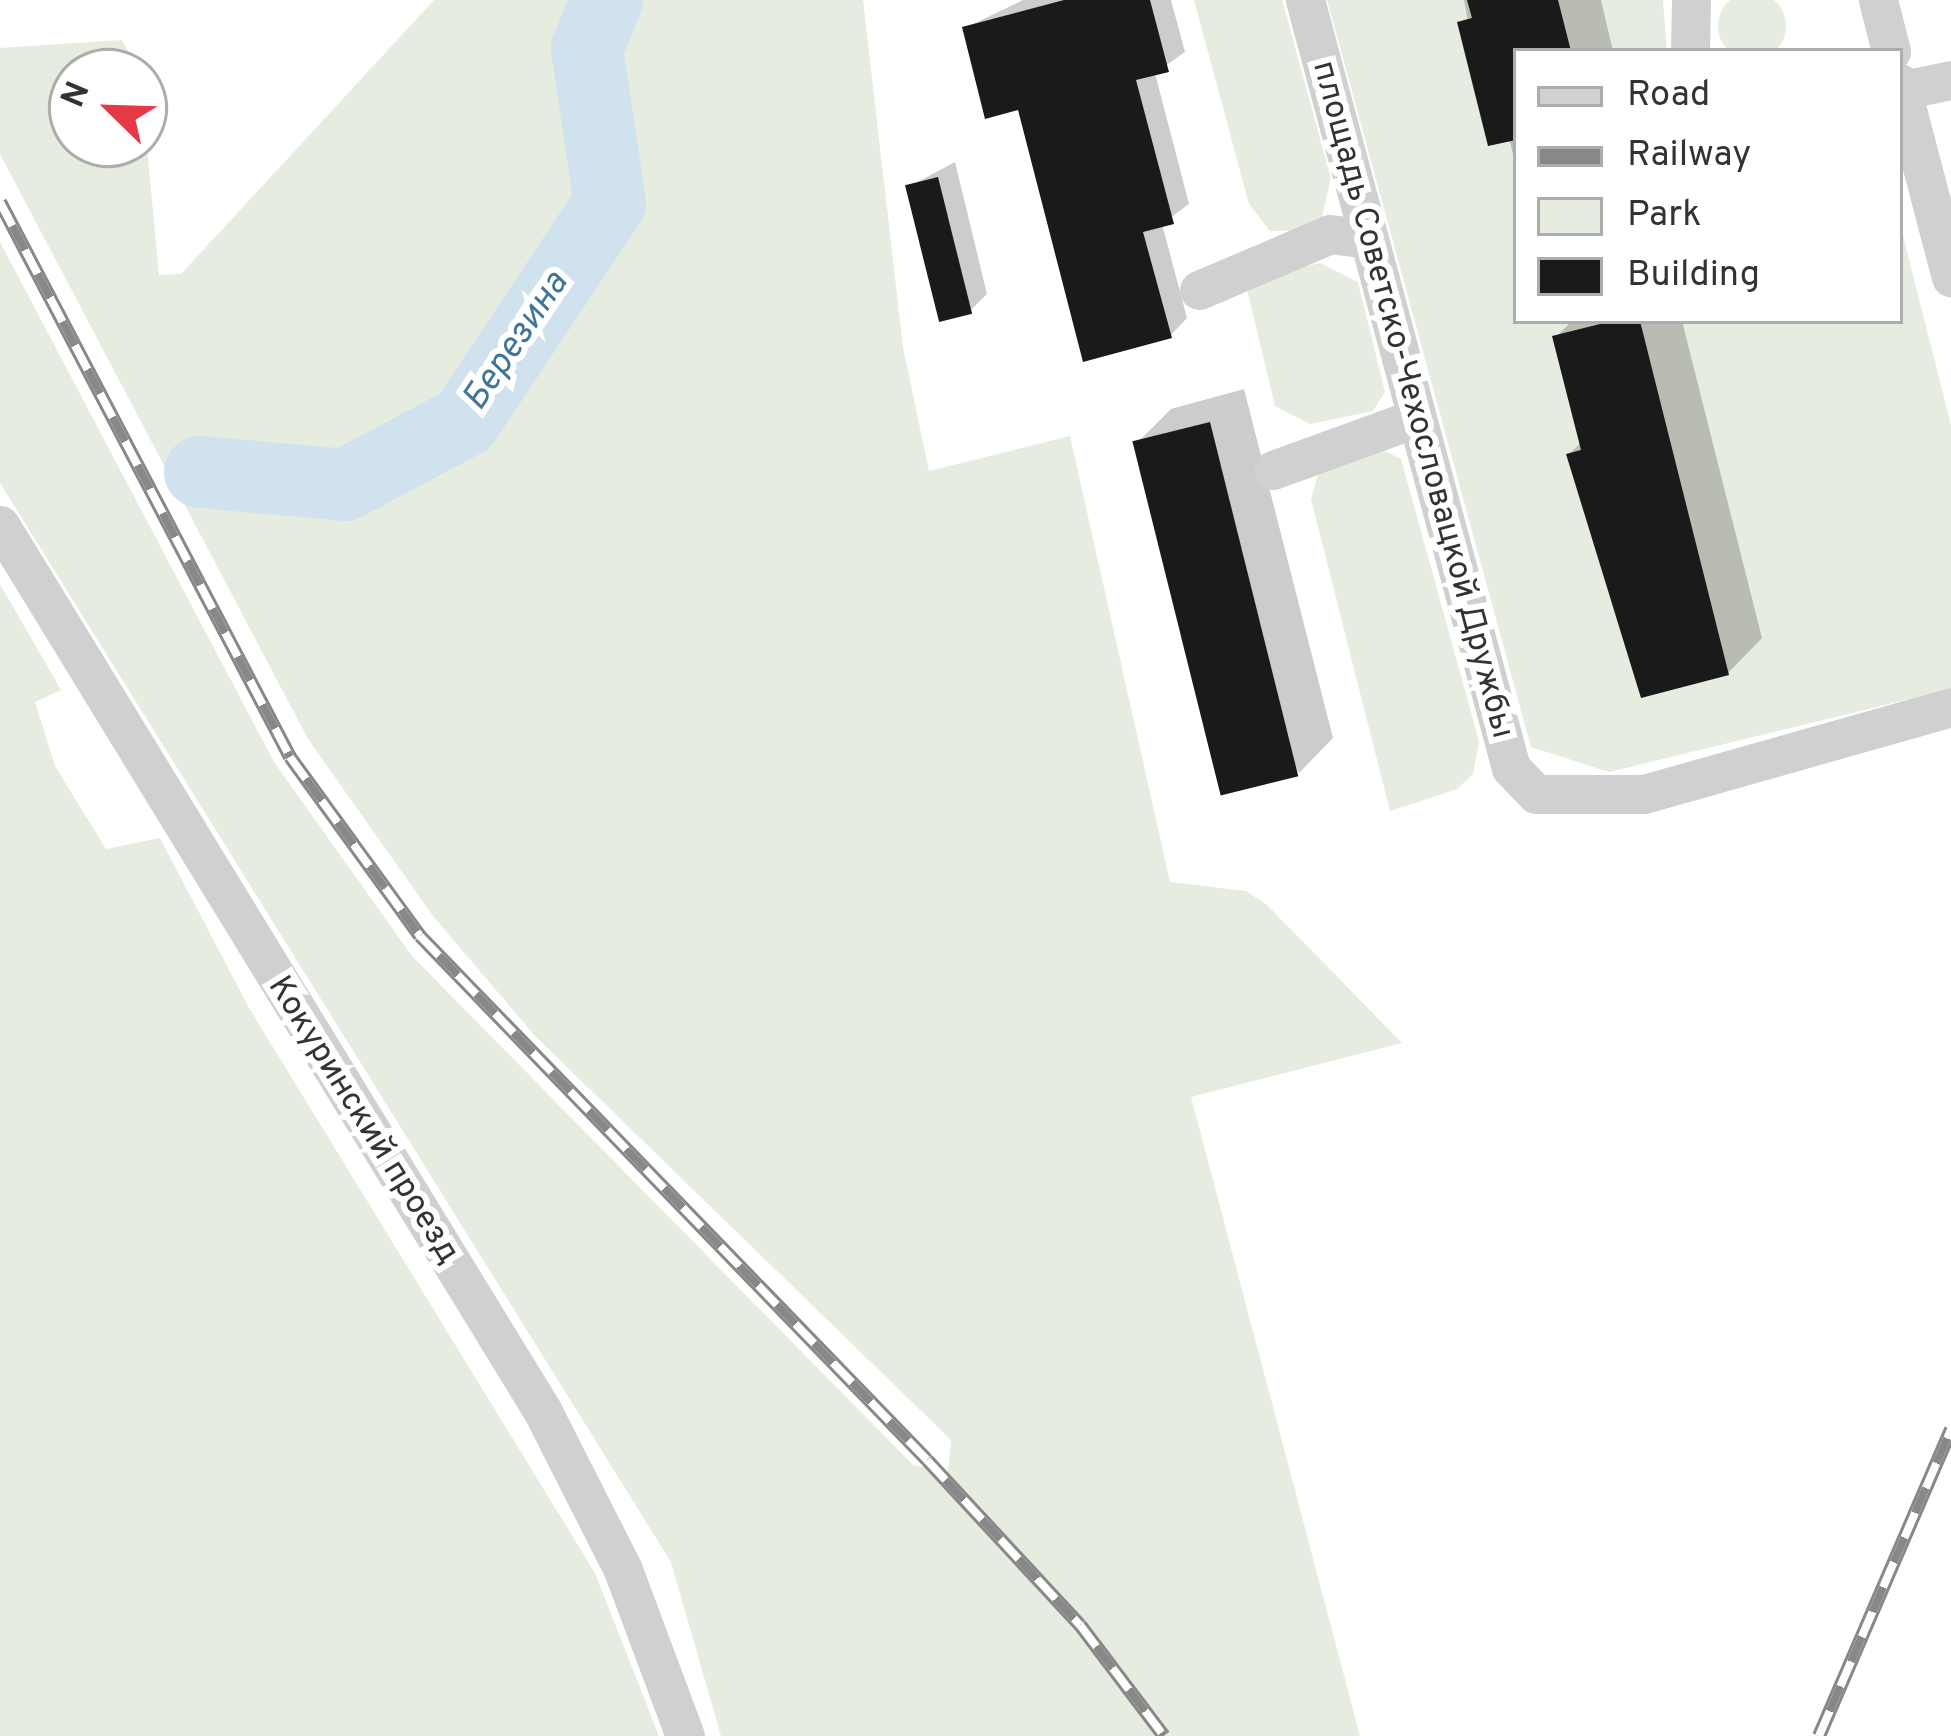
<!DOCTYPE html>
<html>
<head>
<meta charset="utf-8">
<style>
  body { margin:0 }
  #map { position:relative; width:1951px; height:1736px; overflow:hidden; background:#fff; font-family:Overpass,sans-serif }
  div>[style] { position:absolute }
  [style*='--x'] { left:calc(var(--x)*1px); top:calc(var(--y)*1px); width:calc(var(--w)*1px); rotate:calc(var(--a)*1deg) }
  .green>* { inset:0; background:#e6ecdf }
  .round { border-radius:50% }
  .shadow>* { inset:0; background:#0003 }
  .river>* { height:72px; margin:-36px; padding:0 36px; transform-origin:36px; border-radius:36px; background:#cfe2ee }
  .building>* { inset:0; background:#1a1a1a; transform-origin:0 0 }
  .minor>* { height:39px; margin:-19.5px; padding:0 19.5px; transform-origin:19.5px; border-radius:19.5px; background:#d0d0d0 }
  .rail>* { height:14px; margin-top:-7px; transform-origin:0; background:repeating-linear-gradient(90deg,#fff 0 27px,#888 0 54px); box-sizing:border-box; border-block:3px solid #888 }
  span { translate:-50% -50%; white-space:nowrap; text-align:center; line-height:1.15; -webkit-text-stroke:12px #fff; paint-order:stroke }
  .street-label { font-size:33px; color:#333 }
  .water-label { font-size:36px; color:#3f7597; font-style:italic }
  .legend { position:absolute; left:1513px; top:48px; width:390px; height:276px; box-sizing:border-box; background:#fff; border:3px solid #adadad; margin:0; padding:15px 21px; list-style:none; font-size:36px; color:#333 }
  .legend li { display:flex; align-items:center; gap:24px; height:60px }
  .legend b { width:60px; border:3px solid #adadad }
  .north { position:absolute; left:48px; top:48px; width:120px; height:120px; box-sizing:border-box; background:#fff; border:3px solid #adadad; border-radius:50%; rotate:293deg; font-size:33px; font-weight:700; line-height:48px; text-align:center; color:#333 }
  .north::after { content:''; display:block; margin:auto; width:42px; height:54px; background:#e63946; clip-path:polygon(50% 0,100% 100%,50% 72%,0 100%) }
</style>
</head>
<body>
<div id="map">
  <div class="green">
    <i class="round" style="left:1718px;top:-8px;width:68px;height:68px"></i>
    <i style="clip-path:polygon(434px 0,863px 0,903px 347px,929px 471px,1070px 436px,1170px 882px,1246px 891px,1267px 905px,1402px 1043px,1191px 1097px,1360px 1736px,721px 1736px,671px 1562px,0 483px,0 242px,274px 762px,412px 956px,913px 1465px,948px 1471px,951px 1440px,535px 1036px,433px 916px,308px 739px,0 154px,0 48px,122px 40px,140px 72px,72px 72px,72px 144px,144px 144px,144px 116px,159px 275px,181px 274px)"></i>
    <i style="clip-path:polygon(1194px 0,1282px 0,1331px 178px,1319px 230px,1270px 231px,1249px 204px)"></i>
    <i style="clip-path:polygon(1327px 0,1663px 0,1667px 51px,1516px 51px,1516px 321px,1900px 321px,1900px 224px,1951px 425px,1951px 689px,1609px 772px,1531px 747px)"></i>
    <i style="clip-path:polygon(1320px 263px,1358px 282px,1385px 392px,1373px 411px,1310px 424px,1275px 406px,1245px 281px)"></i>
    <i style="clip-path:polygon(1374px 446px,1401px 459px,1479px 741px,1473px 774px,1457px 789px,1390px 811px,1311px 499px,1322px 461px)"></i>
    <i style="clip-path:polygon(0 584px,61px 690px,35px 702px,55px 766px,106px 849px,160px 838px,249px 1008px,595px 1573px,659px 1736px,0 1736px)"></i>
  </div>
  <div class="shadow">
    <i style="clip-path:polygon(1023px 0,1171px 0,1185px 52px,1155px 73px,1189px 204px,1162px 224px,1187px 318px,1170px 336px,965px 28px)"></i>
    <i style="clip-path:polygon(1464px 0,1601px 0,1613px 51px,1516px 51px,1516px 167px,1509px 138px,1490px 143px)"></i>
    <i style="clip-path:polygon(955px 162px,987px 294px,970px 311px,908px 187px)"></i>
    <i style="clip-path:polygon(1572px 321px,1682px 321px,1762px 638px,1728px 673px,1569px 454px,1582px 442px,1556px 337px)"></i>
    <i style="clip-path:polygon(1244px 389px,1333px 738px,1299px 773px,1137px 443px,1171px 409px)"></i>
  </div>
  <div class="river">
    <i style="--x:200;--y:472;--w:146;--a:5.1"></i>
    <i style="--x:345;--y:485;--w:136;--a:-28.1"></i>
    <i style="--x:465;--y:421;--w:262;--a:-56.4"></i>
    <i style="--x:610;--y:203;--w:156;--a:-98.5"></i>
    <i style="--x:587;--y:49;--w:53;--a:-67.8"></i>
  </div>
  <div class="building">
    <i style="clip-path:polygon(1064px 0,1150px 0,1169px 72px,1136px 80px,1174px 224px,1143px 232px,1172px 338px,1083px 362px,1018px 110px,985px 119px,962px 27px)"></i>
    <i style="clip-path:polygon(1467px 0,1558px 0,1571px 51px,1516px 51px,1516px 140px,1488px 146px,1457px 22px,1472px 18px)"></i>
    <i style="left:938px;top:177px;width:141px;height:34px;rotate:76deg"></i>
    <i style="clip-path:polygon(1612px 321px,1640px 321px,1729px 675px,1641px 698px,1566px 454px,1581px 450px,1552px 336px)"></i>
    <i style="left:1210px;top:422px;width:365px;height:80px;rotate:76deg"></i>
  </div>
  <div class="minor">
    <i style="--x:1305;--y:0;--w:795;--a:74.99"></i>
    <i style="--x:1511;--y:768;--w:36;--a:46"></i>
    <i style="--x:1536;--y:794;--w:108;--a:0"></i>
    <i style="--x:1644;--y:794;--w:319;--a:-15.8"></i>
    <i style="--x:1878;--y:0;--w:53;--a:75.7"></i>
    <i style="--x:1690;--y:51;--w:51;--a:-88.9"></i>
    <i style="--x:1900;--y:83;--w:201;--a:75.3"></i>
    <i style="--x:1902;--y:90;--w:50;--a:-11.5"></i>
    <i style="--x:1199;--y:290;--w:142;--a:-23.1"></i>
    <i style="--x:1330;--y:234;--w:33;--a:7"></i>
    <i style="--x:1273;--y:470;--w:152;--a:-20"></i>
    <i style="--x:0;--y:525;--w:1038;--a:58.52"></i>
    <i style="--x:542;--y:1410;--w:179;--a:63.1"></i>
    <i style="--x:623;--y:1570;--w:177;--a:69.5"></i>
  </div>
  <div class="rail">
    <i style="--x:0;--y:202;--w:626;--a:62.41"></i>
    <i style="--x:290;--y:757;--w:221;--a:54"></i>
    <i style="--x:420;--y:936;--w:729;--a:45.94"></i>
    <i style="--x:927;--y:1460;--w:225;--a:47.2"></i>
    <i style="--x:1080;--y:1625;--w:139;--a:52.9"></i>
    <i style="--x:1819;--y:1736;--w:334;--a:-66.7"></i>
  </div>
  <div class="street-label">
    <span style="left:1411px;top:400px;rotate:75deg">площадь Советско-Чехословацкой Дружбы</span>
    <span style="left:362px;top:1121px;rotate:58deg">Кокуринский проезд</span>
  </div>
  <div class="water-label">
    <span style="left:517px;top:342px;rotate:-56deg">Березина</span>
  </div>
  <ul class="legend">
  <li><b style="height:15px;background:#d0d0d0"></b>Road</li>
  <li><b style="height:15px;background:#888"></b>Railway</li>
  <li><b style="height:33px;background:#e6ecdf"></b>Park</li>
  <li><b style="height:33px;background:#1a1a1a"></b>Building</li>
  </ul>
  <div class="north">N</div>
</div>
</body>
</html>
